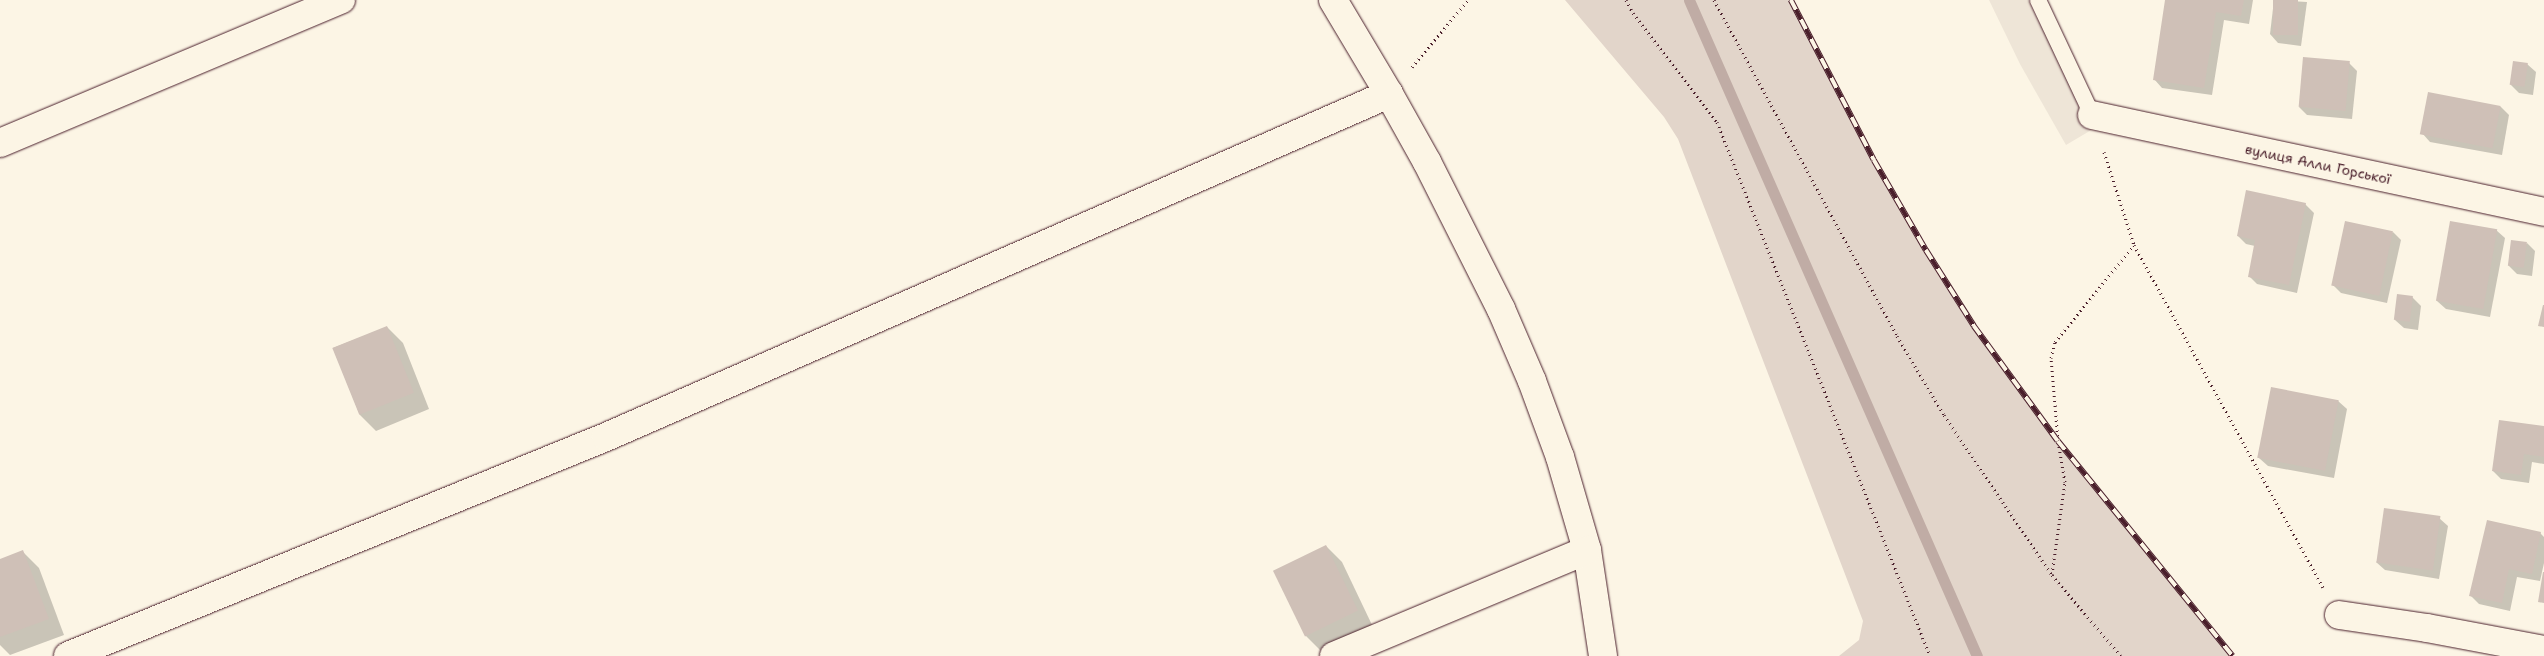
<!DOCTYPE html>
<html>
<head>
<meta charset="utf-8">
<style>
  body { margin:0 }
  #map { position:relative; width:2544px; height:656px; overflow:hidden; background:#fcf5e5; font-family:"Shantell Sans",sans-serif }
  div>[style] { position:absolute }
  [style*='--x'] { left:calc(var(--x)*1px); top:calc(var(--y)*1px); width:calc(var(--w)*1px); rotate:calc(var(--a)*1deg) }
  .built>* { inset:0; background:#eee5d7 }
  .green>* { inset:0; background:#e2d5ca }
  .shadow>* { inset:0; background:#0003 }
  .stream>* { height:11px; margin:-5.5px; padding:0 5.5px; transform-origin:5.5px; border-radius:5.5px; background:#c0aca5 }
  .building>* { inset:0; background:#cfc0b7; transform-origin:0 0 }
  .path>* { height:3px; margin-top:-1.5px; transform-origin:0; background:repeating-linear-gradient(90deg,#4a1f2b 0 1px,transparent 0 5px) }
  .roads { filter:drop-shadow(0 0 1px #4a1f2b) drop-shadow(0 0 1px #4a1f2b) }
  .lane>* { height:16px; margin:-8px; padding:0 8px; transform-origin:8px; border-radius:8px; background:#fcf5e5 }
  .street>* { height:28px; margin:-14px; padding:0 14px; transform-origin:14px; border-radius:14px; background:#fcf5e5 }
  .rail>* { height:5.5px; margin-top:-2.75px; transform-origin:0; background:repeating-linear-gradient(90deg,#fcf5e5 0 11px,#4a1f2b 0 22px); box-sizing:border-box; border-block:1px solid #4a1f2b }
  span { translate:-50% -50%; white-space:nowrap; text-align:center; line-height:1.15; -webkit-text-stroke:4px #fcf5e5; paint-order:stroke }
  .street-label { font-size:14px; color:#4a1f2b }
</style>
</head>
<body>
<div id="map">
  <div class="built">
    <i style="clip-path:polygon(1989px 0,2028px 0,2093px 129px,2066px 145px,2020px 64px)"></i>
  </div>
  <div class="green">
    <i style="clip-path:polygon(1565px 0,1791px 0,1874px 160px,1926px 250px,1974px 326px,2058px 441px,2233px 656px,1839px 656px,1859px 640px,1863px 621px,1678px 139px,1664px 117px)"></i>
  </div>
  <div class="shadow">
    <i style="clip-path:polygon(2167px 0,2253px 0,2249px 24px,2224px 20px,2212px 95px,2162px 88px,2154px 79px)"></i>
    <i style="clip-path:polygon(2274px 0,2307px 2px,2301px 46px,2278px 43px,2270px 34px)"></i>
    <i style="clip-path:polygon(2349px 63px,2357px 71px,2352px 119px,2307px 115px,2299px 107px)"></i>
    <i style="clip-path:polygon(2527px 64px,2536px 72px,2533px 95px,2519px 93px,2511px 85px)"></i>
    <i style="clip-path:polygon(2429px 93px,2501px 107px,2509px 115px,2502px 155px,2430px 142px,2422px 133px)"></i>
    <i style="clip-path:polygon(2305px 204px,2314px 213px,2297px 293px,2257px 284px,2249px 276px,2255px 246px,2246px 244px,2238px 236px)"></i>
    <i style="clip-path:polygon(2496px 230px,2505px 238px,2490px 317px,2446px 309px,2437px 301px)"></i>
    <i style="clip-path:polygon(2393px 232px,2401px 240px,2387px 303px,2341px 293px,2333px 285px)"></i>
    <i style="clip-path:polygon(2527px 243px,2535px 251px,2532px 276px,2517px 274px,2509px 266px)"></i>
    <i style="clip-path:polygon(2412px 297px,2421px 306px,2418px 330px,2404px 328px,2395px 320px)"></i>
    <i style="clip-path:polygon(387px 327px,403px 343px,429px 409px,376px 431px,360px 415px,333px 348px)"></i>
    <i style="clip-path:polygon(2338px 401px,2347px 409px,2334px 478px,2268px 466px,2259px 458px)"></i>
    <i style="clip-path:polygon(2544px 428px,2544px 464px,2532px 462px,2529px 483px,2501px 479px,2493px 471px)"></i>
    <i style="clip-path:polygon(2439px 518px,2448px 526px,2439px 579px,2385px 570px,2376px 562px)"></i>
    <i style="clip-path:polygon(2540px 533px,2544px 537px,2544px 563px,2540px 581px,2517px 577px,2510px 611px,2479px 604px,2471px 596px)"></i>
    <i style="clip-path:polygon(1326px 546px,1342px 562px,1373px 627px,1321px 651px,1305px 635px)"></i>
    <i style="clip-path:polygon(23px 552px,39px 568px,64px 635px,10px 655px,0 645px,0 560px)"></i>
  </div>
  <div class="stream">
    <i style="--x:1689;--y:0;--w:716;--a:66.3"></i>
  </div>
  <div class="building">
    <i style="clip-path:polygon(2165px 0,2244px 0,2241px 16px,2216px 12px,2204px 88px,2153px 80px)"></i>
    <i style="left:2273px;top:0;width:25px;height:35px"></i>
    <i style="left:2303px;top:57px;width:47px;height:50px;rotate:5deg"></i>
    <i style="left:2513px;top:61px;width:15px;height:24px;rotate:8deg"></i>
    <i style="left:2428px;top:92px;width:74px;height:43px;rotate:11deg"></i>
    <i style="clip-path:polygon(2246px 190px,2306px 203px,2289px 285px,2248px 277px,2255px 240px,2237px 236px)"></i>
    <i style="left:2345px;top:221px;width:49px;height:66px;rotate:12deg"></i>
    <i style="left:2450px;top:221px;width:48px;height:81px;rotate:10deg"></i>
    <i style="left:2511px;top:240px;width:16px;height:26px;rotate:7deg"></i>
    <i style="left:2397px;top:294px;width:16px;height:26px;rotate:7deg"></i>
    <i style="clip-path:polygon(2543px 305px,2544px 305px,2544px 327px,2538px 326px)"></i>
    <i style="left:387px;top:326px;width:72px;height:59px;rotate:68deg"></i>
    <i style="left:2271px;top:387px;width:69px;height:72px;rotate:11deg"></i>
    <i style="clip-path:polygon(2499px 420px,2544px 426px,2544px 457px,2524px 454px,2521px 475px,2492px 471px)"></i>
    <i style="left:2384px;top:508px;width:57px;height:55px;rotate:8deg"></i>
    <i style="clip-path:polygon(2487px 520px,2541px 532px,2532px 574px,2509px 569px,2502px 603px,2469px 596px)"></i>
    <i style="left:1326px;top:545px;width:73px;height:59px;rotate:64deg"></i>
    <i style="clip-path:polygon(23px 550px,49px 619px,0 637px,0 559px)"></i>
    <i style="clip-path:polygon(2543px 572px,2544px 572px,2544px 603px,2538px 602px)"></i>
  </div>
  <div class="path">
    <i style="--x:1626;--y:0;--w:15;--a:62"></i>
    <i style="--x:1633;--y:13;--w:138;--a:52.4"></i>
    <i style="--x:1717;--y:122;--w:575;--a:68.25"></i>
    <i style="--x:1714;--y:0;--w:383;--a:61.4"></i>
    <i style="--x:1897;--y:336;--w:92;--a:59.3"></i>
    <i style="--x:1944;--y:415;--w:193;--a:56"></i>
    <i style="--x:2052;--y:575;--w:106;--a:49.6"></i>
    <i style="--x:1412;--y:67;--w:87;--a:-50.1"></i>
    <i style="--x:2104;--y:152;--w:98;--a:72.1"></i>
    <i style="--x:2134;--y:245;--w:391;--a:61.1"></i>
    <i style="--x:2052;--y:574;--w:93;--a:-82"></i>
    <i style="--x:2065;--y:482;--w:42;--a:-99.7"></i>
    <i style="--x:2058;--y:441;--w:83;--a:-94.8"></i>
    <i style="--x:2051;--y:358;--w:16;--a:-76"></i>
    <i style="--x:2055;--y:342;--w:125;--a:-50.8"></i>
  </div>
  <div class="roads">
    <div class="lane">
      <i style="--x:2038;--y:0;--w:127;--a:64.8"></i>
    </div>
    <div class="street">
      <i style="--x:1333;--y:0;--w:109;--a:59.2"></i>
      <i style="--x:1389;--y:94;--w:78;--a:60.8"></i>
      <i style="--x:1427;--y:162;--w:165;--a:63.3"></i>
      <i style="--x:1501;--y:309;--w:78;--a:66.7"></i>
      <i style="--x:1532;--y:381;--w:81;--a:69.8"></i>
      <i style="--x:1560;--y:457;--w:97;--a:73.8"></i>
      <i style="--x:1587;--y:550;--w:107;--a:81.4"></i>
      <i style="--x:2092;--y:115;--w:462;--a:12.1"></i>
      <i style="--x:0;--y:143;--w:370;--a:-22.8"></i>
      <i style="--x:2339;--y:615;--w:89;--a:8.4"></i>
      <i style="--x:2427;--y:628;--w:119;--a:10.6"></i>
      <i style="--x:68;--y:656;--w:581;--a:-22.15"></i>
      <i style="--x:606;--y:437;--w:855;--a:-23.66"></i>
      <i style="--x:1334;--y:656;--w:274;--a:-22.7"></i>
    </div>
  </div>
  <div class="rail">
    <i style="--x:1791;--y:0;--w:180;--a:62.6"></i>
    <i style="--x:1874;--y:160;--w:104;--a:60"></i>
    <i style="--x:1926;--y:250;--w:90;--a:57.7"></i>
    <i style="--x:1974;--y:326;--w:142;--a:53.9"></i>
    <i style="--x:2058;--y:441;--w:277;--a:50.9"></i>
  </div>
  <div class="street-label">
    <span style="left:2318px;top:164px;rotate:12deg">вулиця Алли Горської</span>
  </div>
</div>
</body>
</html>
